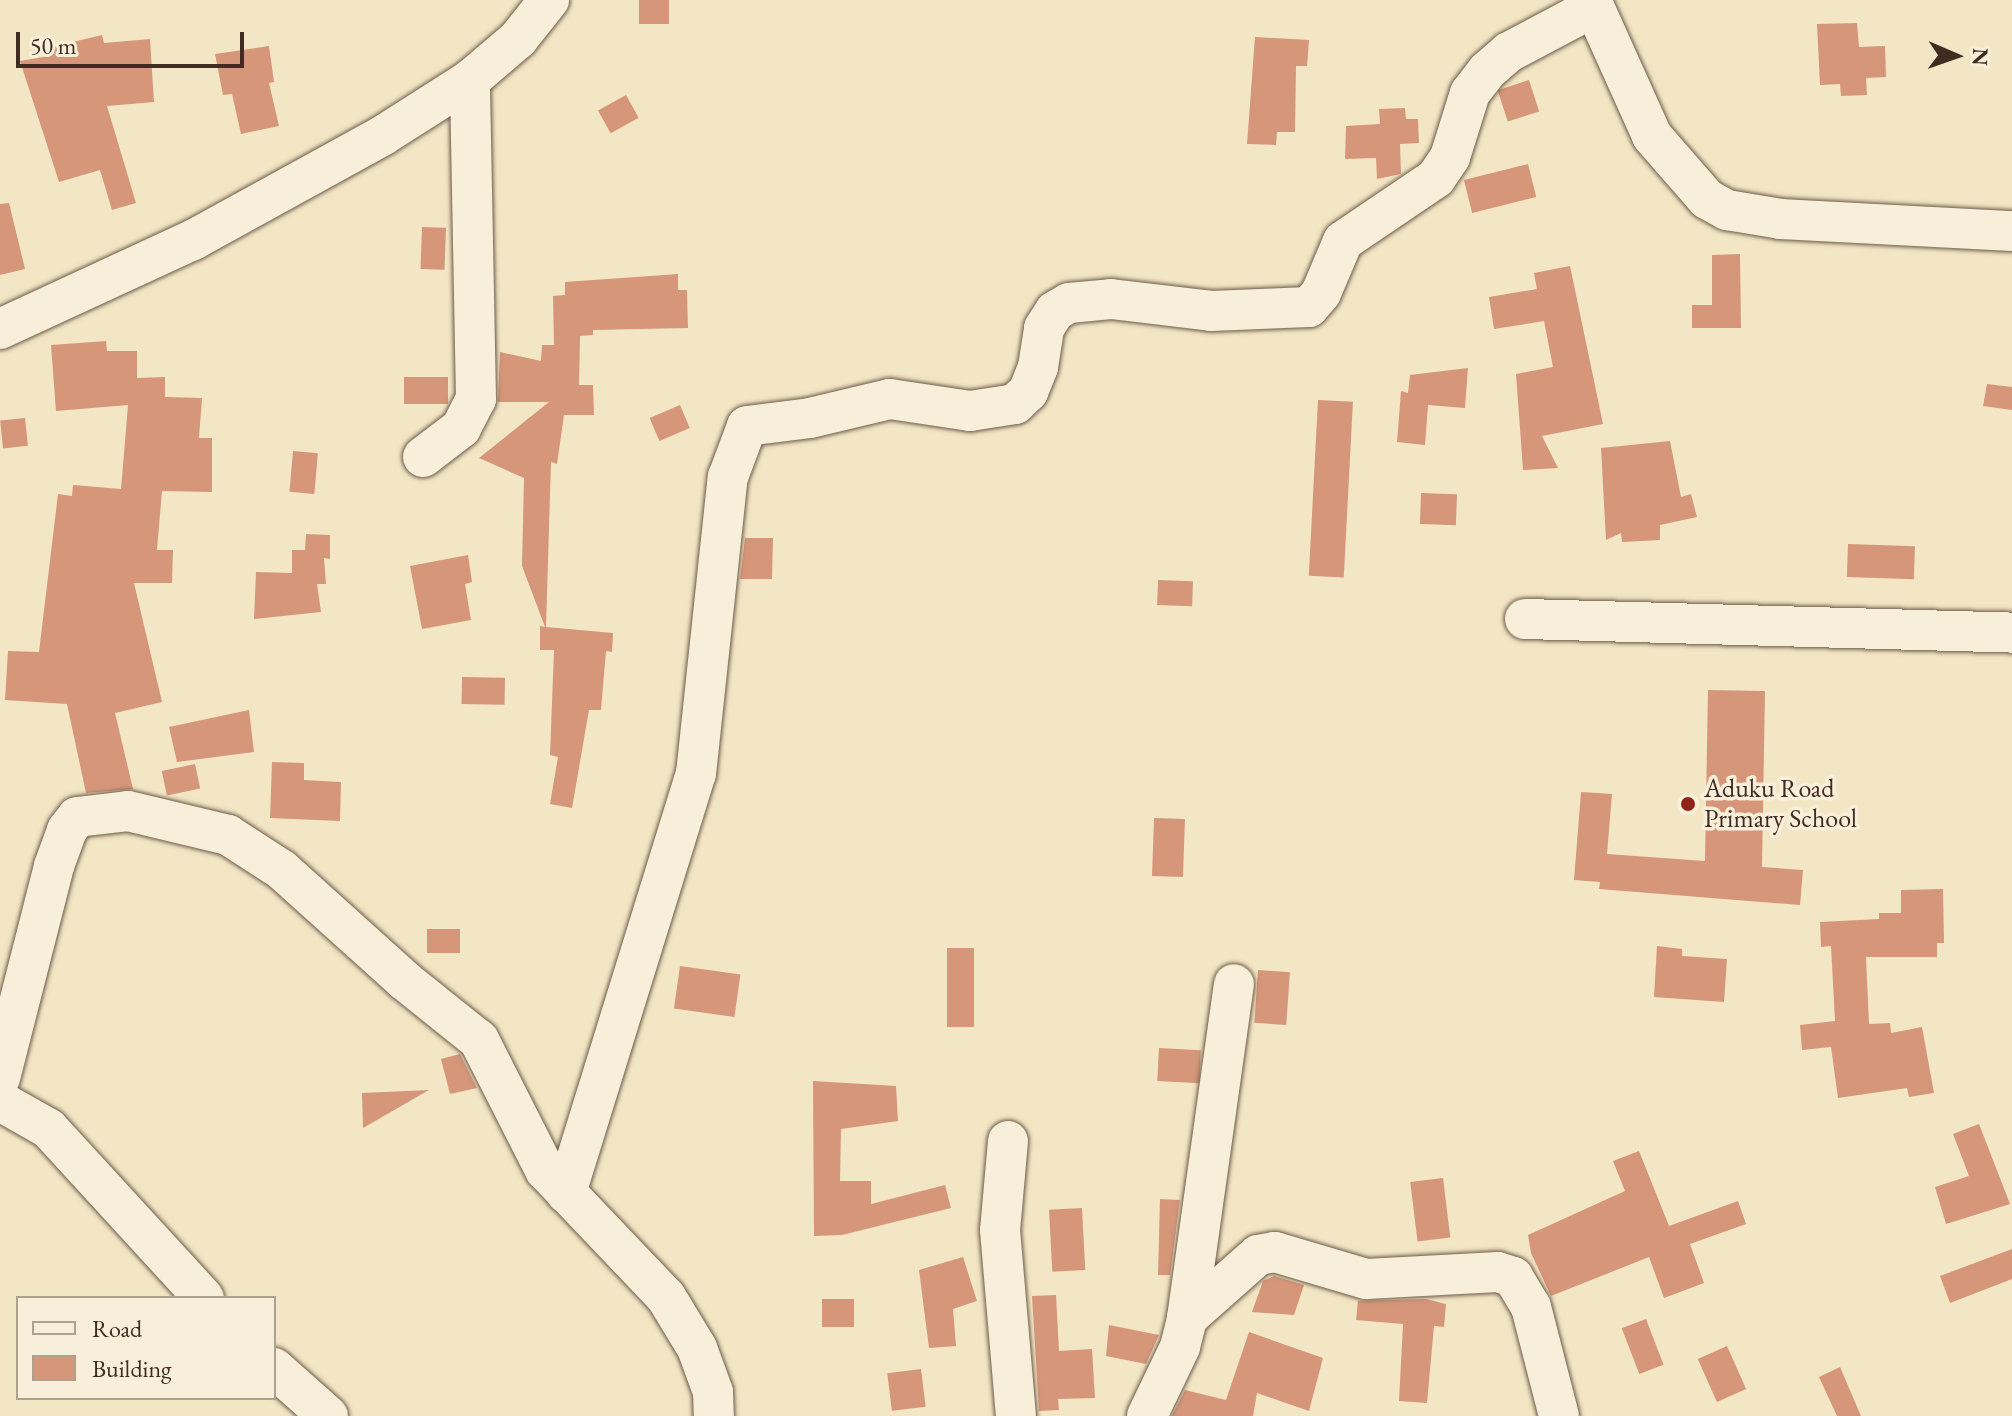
<!DOCTYPE html>
<html>
<head>
<meta charset="utf-8">
<style>
  body { margin:0 }
  #map { position:relative; width:2012px; height:1416px; overflow:hidden; background:#f3e6c4; font-family:"EB Garamond",serif }
  div>[style] { position:absolute }
  [style*='--x'] { left:calc(var(--x)*1px); top:calc(var(--y)*1px); width:calc(var(--w)*1px); rotate:calc(var(--a)*1deg) }
  .building>* { inset:0; background:#d6967a; transform-origin:0 0 }
  .roads { filter:drop-shadow(0 0 2px #6d5a4a) drop-shadow(0 0 2px #6d5a4a) }
  .minor>* { height:40px; margin:-20px; padding:0 20px; transform-origin:20px; border-radius:20px; background:#f7efd9 }
  .dots>* { width:22px; height:22px; translate:-50% -50%; box-sizing:border-box; border:4px solid #f7efd9; border-radius:50% }
  span { translate:-50% -50%; white-space:nowrap; text-align:center; line-height:1.15; -webkit-text-stroke:7px #f7efd9; paint-order:stroke }
  .poi-label { font-size:26px; color:#402b21 }
  .left { translate:0 -50%; text-align:left }
  .legend { position:absolute; left:16px; top:1296px; width:260px; height:104px; box-sizing:border-box; background:#f7efd9; border:2px solid #aea18f; margin:0; padding:10px 14px; list-style:none; font-size:24px; color:#402b21 }
  .legend li { display:flex; align-items:center; gap:16px; height:40px }
  .legend b { width:40px; border:2px solid #aea18f }
  .north { position:absolute; left:1916px; top:16px; width:80px; height:80px; -webkit-text-stroke:6px #f7efd9; paint-order:stroke; rotate:92deg; font-size:22px; font-weight:700; line-height:32px; text-align:center; color:#402b21 }
  .north::after { content:''; display:block; margin:auto; width:28px; height:36px; background:#402b21; clip-path:polygon(50% 0,100% 100%,50% 72%,0 100%) }
  .scale { position:absolute; left:16px; top:32px; width:228px; height:36px; box-sizing:border-box; border:4px solid #402b21; border-top:0; padding-left:10px; font-size:24px; line-height:28px; white-space:nowrap; color:#402b21; -webkit-text-stroke:6px #f7efd9; paint-order:stroke }
</style>
</head>
<body>
<div id="map">
  <div class="building">
    <i style="left:639px;top:0;width:30px;height:24px"></i>
    <i style="clip-path:polygon(1857px 23px,1859px 47px,1885px 46px,1886px 77px,1866px 78px,1867px 95px,1841px 96px,1840px 84px,1820px 85px,1817px 24px)"></i>
    <i style="clip-path:polygon(102px 35px,104px 43px,150px 39px,154px 102px,107px 106px,136px 203px,112px 210px,100px 170px,59px 182px,20px 61px,49px 56px,48px 48px)"></i>
    <i style="clip-path:polygon(1255px 37px,1309px 40px,1307px 66px,1296px 66px,1295px 132px,1277px 132px,1276px 145px,1247px 144px)"></i>
    <i style="clip-path:polygon(269px 46px,274px 82px,269px 83px,279px 126px,241px 134px,232px 94px,223px 95px,215px 54px)"></i>
    <i style="left:1529px;top:80px;width:33px;height:33px;rotate:72deg"></i>
    <i style="left:626px;top:95px;width:26px;height:32px;rotate:61deg"></i>
    <i style="clip-path:polygon(1405px 108px,1406px 119px,1418px 119px,1419px 143px,1400px 144px,1401px 174px,1377px 179px,1376px 158px,1345px 159px,1346px 126px,1380px 124px,1379px 109px)"></i>
    <i style="left:1528px;top:164px;width:34px;height:66px;rotate:76deg"></i>
    <i style="clip-path:polygon(9px 203px,25px 269px,0 275px,0 204px)"></i>
    <i style="left:422px;top:227px;width:24px;height:42px;rotate:2deg"></i>
    <i style="clip-path:polygon(1740px 254px,1741px 328px,1692px 328px,1692px 305px,1712px 305px,1712px 255px)"></i>
    <i style="clip-path:polygon(1570px 266px,1603px 424px,1542px 436px,1558px 468px,1523px 470px,1516px 374px,1553px 367px,1544px 321px,1494px 329px,1489px 297px,1537px 289px,1534px 273px)"></i>
    <i style="clip-path:polygon(678px 274px,678px 290px,687px 290px,688px 328px,593px 330px,593px 335px,580px 336px,579px 385px,593px 385px,594px 415px,564px 415px,557px 464px,551px 462px,546px 627px,613px 633px,612px 652px,606px 651px,601px 710px,589px 710px,572px 808px,550px 804px,558px 757px,550px 755px,554px 650px,540px 650px,540px 626px,545px 627px,522px 566px,524px 478px,479px 458px,549px 402px,498px 402px,500px 352px,541px 361px,542px 345px,554px 345px,553px 296px,565px 295px,565px 282px)"></i>
    <i style="clip-path:polygon(106px 341px,107px 351px,137px 351px,137px 378px,165px 377px,165px 397px,202px 398px,199px 438px,212px 438px,212px 492px,162px 491px,157px 550px,173px 550px,172px 583px,134px 583px,162px 702px,115px 713px,133px 789px,86px 793px,67px 704px,5px 700px,8px 651px,39px 652px,58px 494px,72px 496px,73px 485px,121px 489px,128px 405px,56px 411px,51px 345px)"></i>
    <i style="clip-path:polygon(1468px 368px,1465px 408px,1428px 405px,1425px 445px,1397px 442px,1401px 391px,1408px 393px,1410px 375px)"></i>
    <i style="left:404px;top:377px;width:44px;height:27px"></i>
    <i style="clip-path:polygon(1987px 384px,2012px 387px,2012px 410px,1983px 406px)"></i>
    <i style="left:1318px;top:400px;width:35px;height:176px;rotate:3deg"></i>
    <i style="left:680px;top:405px;width:25px;height:33px;rotate:67deg"></i>
    <i style="left:25px;top:418px;width:28px;height:25px;rotate:84deg"></i>
    <i style="clip-path:polygon(1670px 441px,1681px 497px,1691px 494px,1697px 517px,1660px 525px,1660px 540px,1622px 542px,1621px 533px,1606px 540px,1601px 448px)"></i>
    <i style="left:293px;top:451px;width:25px;height:41px;rotate:5deg"></i>
    <i style="left:1421px;top:493px;width:36px;height:31px;rotate:2deg"></i>
    <i style="clip-path:polygon(306px 534px,330px 535px,330px 559px,324px 558px,326px 584px,317px 584px,321px 612px,254px 619px,256px 572px,292px 573px,292px 550px,305px 550px)"></i>
    <i style="clip-path:polygon(745px 538px,773px 538px,772px 579px,740px 579px)"></i>
    <i style="left:1848px;top:544px;width:67px;height:33px;rotate:2deg"></i>
    <i style="clip-path:polygon(468px 555px,472px 582px,465px 584px,471px 620px,422px 629px,410px 566px)"></i>
    <i style="left:1158px;top:580px;width:35px;height:25px;rotate:2deg"></i>
    <i style="left:462px;top:677px;width:43px;height:27px;rotate:1deg"></i>
    <i style="clip-path:polygon(1708px 690px,1765px 691px,1762px 867px,1803px 870px,1800px 905px,1599px 889px,1600px 882px,1574px 880px,1581px 792px,1612px 794px,1607px 854px,1705px 861px)"></i>
    <i style="clip-path:polygon(249px 710px,254px 752px,177px 762px,169px 727px)"></i>
    <i style="clip-path:polygon(272px 762px,304px 763px,304px 780px,341px 782px,340px 821px,270px 818px)"></i>
    <i style="left:195px;top:764px;width:25px;height:34px;rotate:78deg"></i>
    <i style="left:1154px;top:818px;width:31px;height:58px;rotate:2deg"></i>
    <i style="clip-path:polygon(1943px 889px,1944px 943px,1937px 943px,1937px 957px,1866px 957px,1869px 1024px,1890px 1023px,1891px 1033px,1922px 1027px,1934px 1093px,1909px 1097px,1907px 1088px,1838px 1098px,1831px 1047px,1802px 1050px,1800px 1025px,1835px 1021px,1831px 946px,1821px 947px,1820px 922px,1879px 919px,1879px 913px,1901px 913px,1901px 890px)"></i>
    <i style="left:427px;top:929px;width:33px;height:24px"></i>
    <i style="clip-path:polygon(1657px 946px,1682px 949px,1682px 956px,1727px 959px,1724px 1002px,1654px 997px)"></i>
    <i style="left:947px;top:948px;width:27px;height:79px"></i>
    <i style="left:680px;top:966px;width:61px;height:43px;rotate:8deg"></i>
    <i style="left:1258px;top:970px;width:32px;height:53px;rotate:4deg"></i>
    <i style="left:1159px;top:1048px;width:42px;height:33px;rotate:3deg"></i>
    <i style="clip-path:polygon(460px 1054px,477px 1088px,450px 1094px,441px 1059px)"></i>
    <i style="clip-path:polygon(813px 1081px,896px 1086px,898px 1121px,841px 1129px,840px 1181px,871px 1181px,871px 1204px,945px 1185px,951px 1208px,842px 1235px,814px 1236px)"></i>
    <i style="clip-path:polygon(429px 1090px,363px 1128px,362px 1093px)"></i>
    <i style="clip-path:polygon(1979px 1124px,2010px 1204px,1946px 1224px,1935px 1187px,1969px 1176px,1953px 1134px)"></i>
    <i style="clip-path:polygon(1639px 1151px,1669px 1226px,1738px 1201px,1746px 1224px,1690px 1244px,1704px 1283px,1664px 1298px,1649px 1257px,1551px 1296px,1531px 1253px,1528px 1235px,1625px 1191px,1613px 1161px)"></i>
    <i style="left:1443px;top:1178px;width:60px;height:33px;rotate:83deg"></i>
    <i style="clip-path:polygon(1160px 1199px,1180px 1200px,1170px 1275px,1158px 1275px)"></i>
    <i style="left:1082px;top:1208px;width:62px;height:33px;rotate:87deg"></i>
    <i style="clip-path:polygon(2012px 1249px,2012px 1279px,1950px 1303px,1940px 1276px)"></i>
    <i style="clip-path:polygon(963px 1257px,977px 1301px,953px 1309px,956px 1346px,929px 1348px,919px 1270px)"></i>
    <i style="clip-path:polygon(1274px 1276px,1304px 1285px,1294px 1315px,1252px 1312px,1263px 1281px)"></i>
    <i style="clip-path:polygon(1056px 1295px,1059px 1351px,1092px 1349px,1095px 1398px,1058px 1399px,1059px 1410px,1039px 1411px,1032px 1296px)"></i>
    <i style="left:822px;top:1299px;width:32px;height:28px"></i>
    <i style="clip-path:polygon(1426px 1299px,1446px 1304px,1444px 1327px,1434px 1326px,1427px 1403px,1399px 1401px,1403px 1324px,1356px 1320px,1358px 1301px)"></i>
    <i style="left:1646px;top:1319px;width:49px;height:26px;rotate:69deg"></i>
    <i style="clip-path:polygon(1109px 1325px,1159px 1335px,1146px 1364px,1106px 1356px)"></i>
    <i style="clip-path:polygon(1249px 1332px,1323px 1358px,1309px 1411px,1257px 1393px,1253px 1416px,1172px 1416px,1185px 1390px,1226px 1400px)"></i>
    <i style="left:1727px;top:1346px;width:47px;height:32px;rotate:66deg"></i>
    <i style="clip-path:polygon(1840px 1367px,1861px 1416px,1837px 1416px,1819px 1377px)"></i>
    <i style="left:921px;top:1369px;width:38px;height:34px;rotate:83deg"></i>
  </div>
  <div class="roads">
    <div class="minor">
      <i style="--x:1591;--y:0;--w:149;--a:65.8"></i>
      <i style="--x:1652;--y:136;--w:84;--a:48.9"></i>
      <i style="--x:1707;--y:199;--w:23;--a:29"></i>
      <i style="--x:1727;--y:210;--w:55;--a:9.5"></i>
      <i style="--x:1781;--y:219;--w:231;--a:3"></i>
      <i style="--x:0;--y:329;--w:213;--a:-24.8"></i>
      <i style="--x:193;--y:240;--w:216;--a:-28.8"></i>
      <i style="--x:382;--y:136;--w:104;--a:-32.5"></i>
      <i style="--x:470;--y:80;--w:63;--a:-40.5"></i>
      <i style="--x:518;--y:39;--w:50;--a:-51.5"></i>
      <i style="--x:423;--y:457;--w:48;--a:-37.3"></i>
      <i style="--x:461;--y:428;--w:33;--a:-63"></i>
      <i style="--x:476;--y:399;--w:319;--a:-91.1"></i>
      <i style="--x:1525;--y:619;--w:487;--a:1.6"></i>
      <i style="--x:0;--y:1078;--w:219;--a:-75.7"></i>
      <i style="--x:54;--y:866;--w:38;--a:-70"></i>
      <i style="--x:67;--y:830;--w:16;--a:-52"></i>
      <i style="--x:77;--y:817;--w:51;--a:-6.7"></i>
      <i style="--x:128;--y:811;--w:103;--a:13.5"></i>
      <i style="--x:228;--y:835;--w:64;--a:32.9"></i>
      <i style="--x:282;--y:870;--w:164;--a:42"></i>
      <i style="--x:404;--y:980;--w:96;--a:38.7"></i>
      <i style="--x:479;--y:1040;--w:146;--a:63.1"></i>
      <i style="--x:545;--y:1170;--w:175;--a:46.4"></i>
      <i style="--x:666;--y:1297;--w:60;--a:58.7"></i>
      <i style="--x:697;--y:1348;--w:47;--a:70"></i>
      <i style="--x:713;--y:1392;--w:24;--a:88"></i>
      <i style="--x:0;--y:1101;--w:56;--a:29.7"></i>
      <i style="--x:49;--y:1129;--w:229;--a:47.5"></i>
      <i style="--x:1008;--y:1141;--w:89;--a:95.1"></i>
      <i style="--x:1000;--y:1230;--w:187;--a:85.1"></i>
      <i style="--x:566;--y:1193;--w:439;--a:-72.8"></i>
      <i style="--x:696;--y:774;--w:299;--a:-83.9"></i>
      <i style="--x:728;--y:477;--w:54;--a:-69.6"></i>
      <i style="--x:747;--y:426;--w:64;--a:-7.2"></i>
      <i style="--x:810;--y:418;--w:82;--a:-13.4"></i>
      <i style="--x:890;--y:399;--w:81;--a:8.5"></i>
      <i style="--x:970;--y:411;--w:46;--a:-8.8"></i>
      <i style="--x:1015;--y:404;--w:18;--a:-43"></i>
      <i style="--x:1028;--y:392;--w:27;--a:-68"></i>
      <i style="--x:1038;--y:367;--w:39;--a:-81"></i>
      <i style="--x:1044;--y:328;--w:20;--a:-57"></i>
      <i style="--x:1055;--y:311;--w:16;--a:-30"></i>
      <i style="--x:1069;--y:303;--w:42;--a:-5.4"></i>
      <i style="--x:1111;--y:299;--w:101;--a:6.8"></i>
      <i style="--x:1211;--y:311;--w:98;--a:-2.3"></i>
      <i style="--x:1309;--y:307;--w:18;--a:-49"></i>
      <i style="--x:1321;--y:293;--w:56;--a:-67.1"></i>
      <i style="--x:1343;--y:241;--w:112;--a:-34.1"></i>
      <i style="--x:1436;--y:178;--w:25;--a:-56"></i>
      <i style="--x:1450;--y:157;--w:67;--a:-72.6"></i>
      <i style="--x:1470;--y:93;--w:28;--a:-52"></i>
      <i style="--x:1487;--y:71;--w:29;--a:-41"></i>
      <i style="--x:1509;--y:52;--w:96;--a:-27.9"></i>
      <i style="--x:1187;--y:1318;--w:95;--a:-41.6"></i>
      <i style="--x:1258;--y:1255;--w:17;--a:-10"></i>
      <i style="--x:1275;--y:1252;--w:95;--a:16.5"></i>
      <i style="--x:1366;--y:1279;--w:132;--a:-3"></i>
      <i style="--x:1498;--y:1272;--w:16;--a:18"></i>
      <i style="--x:1513;--y:1277;--w:35;--a:59"></i>
      <i style="--x:1531;--y:1307;--w:113;--a:75.6"></i>
      <i style="--x:274;--y:1368;--w:72;--a:41.6"></i>
      <i style="--x:1147;--y:1416;--w:76;--a:-64.4"></i>
      <i style="--x:1180;--y:1347;--w:30;--a:-76"></i>
      <i style="--x:1187;--y:1318;--w:337;--a:-82"></i>
    </div>
  </div>
  <div class="dots">
    <i style="left:1688px;top:804px;background:#8f2418"></i>
  </div>
  <div class="poi-label">
    <span class="left" style="left:1704px;top:804px">Aduku Road<br>Primary School</span>
  </div>
  <ul class="legend">
  <li><b style="height:10px;background:#f7efd9"></b>Road</li>
  <li><b style="height:22px;background:#d6967a"></b>Building</li>
  </ul>
  <div class="north">N</div>
  <div class="scale">50 m</div>
</div>
</body>
</html>
